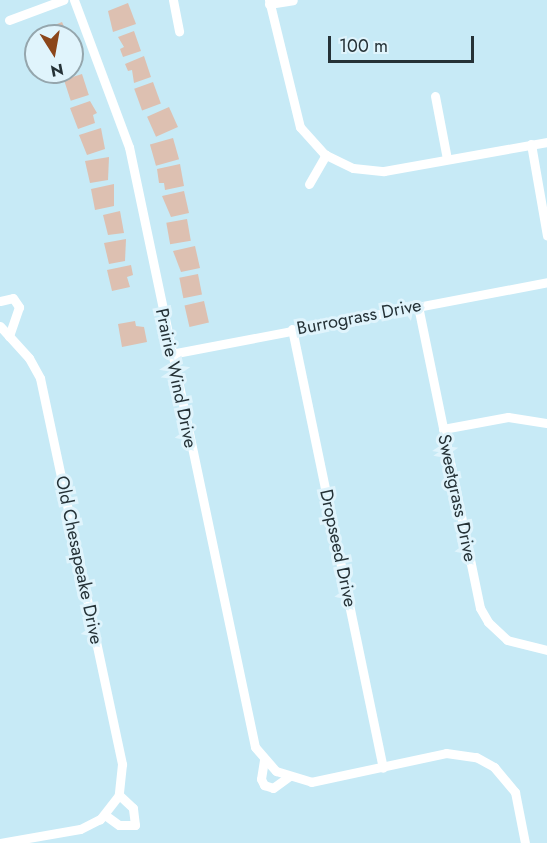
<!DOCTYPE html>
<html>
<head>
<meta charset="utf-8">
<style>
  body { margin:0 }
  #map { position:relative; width:547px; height:843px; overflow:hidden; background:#c7eaf6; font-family:Jost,sans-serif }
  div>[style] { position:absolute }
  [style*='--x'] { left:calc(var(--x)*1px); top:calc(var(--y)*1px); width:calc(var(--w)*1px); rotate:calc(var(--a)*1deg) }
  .building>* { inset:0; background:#ddc0b1; transform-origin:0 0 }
  .street>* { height:9px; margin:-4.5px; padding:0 4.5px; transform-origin:4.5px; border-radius:4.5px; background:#fff }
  span { translate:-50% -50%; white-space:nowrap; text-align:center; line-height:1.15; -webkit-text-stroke:6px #e0f4fc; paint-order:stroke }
  .street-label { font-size:18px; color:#253237 }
  .north { position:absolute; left:24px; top:24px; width:60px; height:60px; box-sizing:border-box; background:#e0f4fc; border:2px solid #95a6ad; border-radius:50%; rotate:169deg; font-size:16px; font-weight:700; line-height:24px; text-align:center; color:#253237 }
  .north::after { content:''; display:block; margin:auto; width:21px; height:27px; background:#8b461b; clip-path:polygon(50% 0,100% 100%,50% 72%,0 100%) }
  .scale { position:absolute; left:328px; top:36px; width:146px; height:27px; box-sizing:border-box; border:3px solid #253237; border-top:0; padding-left:8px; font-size:18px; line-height:21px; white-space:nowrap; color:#253237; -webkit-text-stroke:4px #e0f4fc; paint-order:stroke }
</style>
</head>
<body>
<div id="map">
  <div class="building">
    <i style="clip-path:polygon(128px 3px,136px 24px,113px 32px,108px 11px)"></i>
    <i style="clip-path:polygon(62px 22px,68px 36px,48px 36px,45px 29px)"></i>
    <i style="clip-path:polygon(134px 31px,141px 51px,123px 57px,120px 49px,124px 47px,118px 37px)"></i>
    <i style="clip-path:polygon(144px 56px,151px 77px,134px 83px,132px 70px,128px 71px,125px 64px)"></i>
    <i style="left:82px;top:74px;width:22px;height:19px;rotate:72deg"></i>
    <i style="left:153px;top:82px;width:23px;height:20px;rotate:70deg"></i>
    <i style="clip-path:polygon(90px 101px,97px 113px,93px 115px,95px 123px,78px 129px,70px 108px)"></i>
    <i style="left:169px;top:107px;width:22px;height:24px;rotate:66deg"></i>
    <i style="clip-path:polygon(101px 128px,105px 149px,87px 155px,79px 135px)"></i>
    <i style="left:173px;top:138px;width:22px;height:24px;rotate:74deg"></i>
    <i style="clip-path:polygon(109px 157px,108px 180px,90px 183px,85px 161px)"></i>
    <i style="clip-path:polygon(180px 164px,184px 186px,165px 190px,164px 183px,159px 183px,157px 169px)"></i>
    <i style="clip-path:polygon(114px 184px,114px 206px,95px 210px,91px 189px)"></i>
    <i style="clip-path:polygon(184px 191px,189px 213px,171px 217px,162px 196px)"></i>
    <i style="clip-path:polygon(120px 211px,124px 233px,108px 235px,103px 215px)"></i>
    <i style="left:187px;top:219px;width:22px;height:21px;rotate:80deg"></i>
    <i style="clip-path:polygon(126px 239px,125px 261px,109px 264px,104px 243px)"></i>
    <i style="clip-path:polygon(195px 246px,200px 268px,181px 272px,173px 251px)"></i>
    <i style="clip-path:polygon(131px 265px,133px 275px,127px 277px,130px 287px,112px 291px,107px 270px)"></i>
    <i style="left:198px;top:274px;width:21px;height:19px;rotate:79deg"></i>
    <i style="left:204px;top:301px;width:22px;height:20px;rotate:77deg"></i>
    <i style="clip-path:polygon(135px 321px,136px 326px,144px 327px,147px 342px,122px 347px,118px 324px)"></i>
  </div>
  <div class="street">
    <i style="--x:74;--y:0;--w:157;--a:69.5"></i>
    <i style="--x:129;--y:147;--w:613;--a:78.14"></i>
    <i style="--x:255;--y:747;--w:32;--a:49"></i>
    <i style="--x:276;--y:771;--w:37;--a:17"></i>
    <i style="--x:311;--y:782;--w:138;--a:-12.1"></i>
    <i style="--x:446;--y:753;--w:30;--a:8"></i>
    <i style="--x:476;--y:757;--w:21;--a:29"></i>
    <i style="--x:494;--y:767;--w:33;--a:50"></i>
    <i style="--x:515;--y:792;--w:52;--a:78.9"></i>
    <i style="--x:173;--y:0;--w:32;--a:79"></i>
    <i style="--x:269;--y:0;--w:131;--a:76.3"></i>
    <i style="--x:300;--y:127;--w:36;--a:48"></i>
    <i style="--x:324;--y:154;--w:32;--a:26"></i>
    <i style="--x:353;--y:168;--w:31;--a:6"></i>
    <i style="--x:384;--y:171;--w:166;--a:-10.1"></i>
    <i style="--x:269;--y:4;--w:24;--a:-9"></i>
    <i style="--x:9;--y:20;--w:58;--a:-20.3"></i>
    <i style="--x:435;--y:96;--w:64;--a:79.2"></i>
    <i style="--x:531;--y:144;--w:93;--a:80.1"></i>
    <i style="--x:309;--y:184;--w:34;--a:-60"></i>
    <i style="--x:0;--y:301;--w:13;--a:-13"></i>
    <i style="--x:13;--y:298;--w:11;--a:56"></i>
    <i style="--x:19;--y:307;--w:31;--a:109"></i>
    <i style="--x:418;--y:306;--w:308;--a:78.4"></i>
    <i style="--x:480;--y:608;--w:16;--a:60"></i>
    <i style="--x:488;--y:622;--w:26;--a:43"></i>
    <i style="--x:507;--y:640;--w:41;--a:14"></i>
    <i style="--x:0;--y:326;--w:43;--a:47.8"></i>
    <i style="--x:29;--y:358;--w:23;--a:61"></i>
    <i style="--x:40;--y:378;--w:395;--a:78"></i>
    <i style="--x:122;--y:764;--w:31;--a:96"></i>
    <i style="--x:119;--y:795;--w:31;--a:128"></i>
    <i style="--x:100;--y:819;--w:22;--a:153"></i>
    <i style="--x:80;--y:829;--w:81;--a:170.1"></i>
    <i style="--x:292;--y:329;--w:448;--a:78.3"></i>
    <i style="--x:171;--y:354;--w:383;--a:-10.8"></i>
    <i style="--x:443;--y:429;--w:66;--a:-10.5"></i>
    <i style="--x:508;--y:417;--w:39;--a:9"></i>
    <i style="--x:264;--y:760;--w:19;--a:99"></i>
    <i style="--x:261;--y:779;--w:7;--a:63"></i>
    <i style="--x:264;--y:785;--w:9;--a:18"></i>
    <i style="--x:273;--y:788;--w:19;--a:-36"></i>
    <i style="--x:105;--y:815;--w:17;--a:36"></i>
    <i style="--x:119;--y:825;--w:16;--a:0"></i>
    <i style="--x:135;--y:825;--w:17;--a:-97"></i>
    <i style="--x:133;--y:808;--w:19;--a:-137"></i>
  </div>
  <div class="street-label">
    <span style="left:359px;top:317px;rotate:-11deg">Burrograss Drive</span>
    <span style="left:176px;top:378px;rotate:78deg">Prairie Wind Drive</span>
    <span style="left:457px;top:498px;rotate:78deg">Sweetgrass Drive</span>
    <span style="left:338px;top:548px;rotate:78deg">Dropseed Drive</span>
    <span style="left:79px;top:560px;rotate:78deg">Old Chesapeake Drive</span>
  </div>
  <div class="north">N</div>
  <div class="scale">100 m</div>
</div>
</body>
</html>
